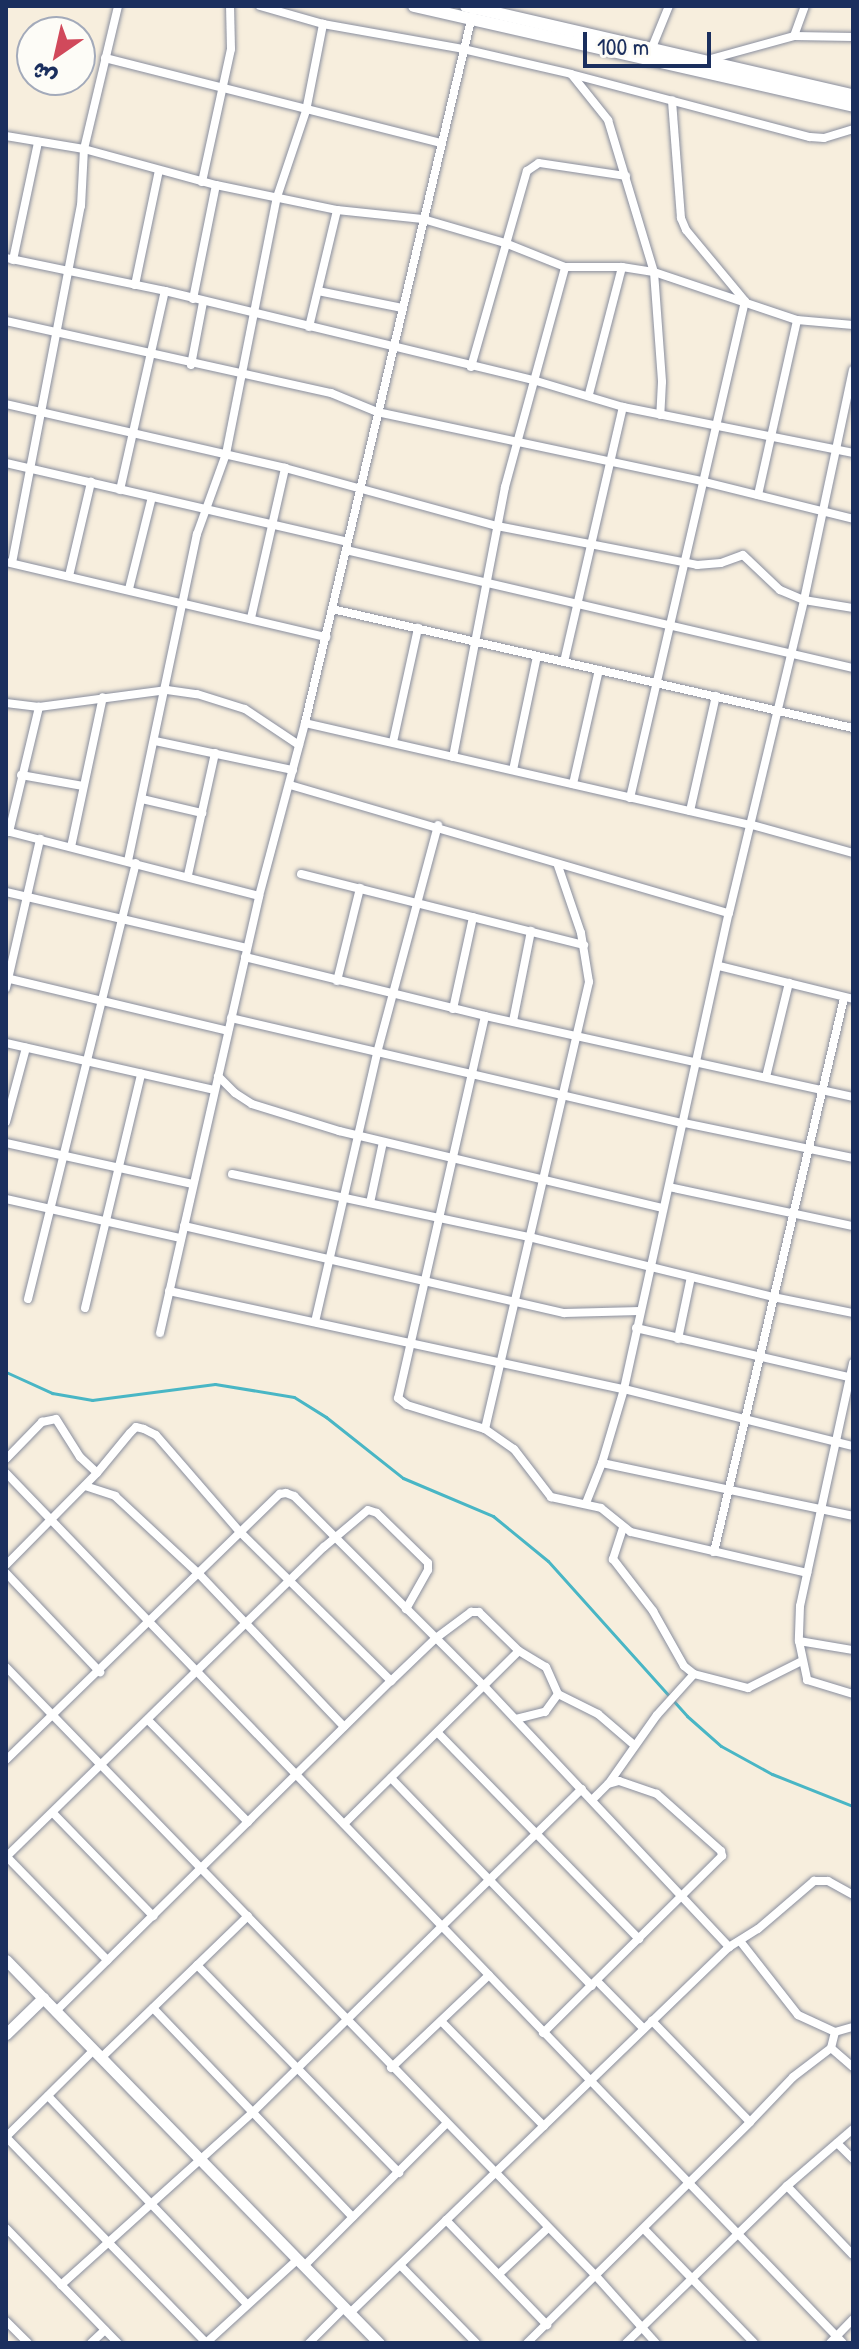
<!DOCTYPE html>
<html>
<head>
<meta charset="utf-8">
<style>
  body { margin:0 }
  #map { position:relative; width:859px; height:2349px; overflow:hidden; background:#f7eedd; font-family:"Patrick Hand","Playpen Sans Arabic",sans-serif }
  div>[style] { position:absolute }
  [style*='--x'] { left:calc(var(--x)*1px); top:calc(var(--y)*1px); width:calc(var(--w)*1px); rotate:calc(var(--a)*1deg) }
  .stream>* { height:3px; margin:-1.5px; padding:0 1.5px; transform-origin:1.5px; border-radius:1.5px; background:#49b6c5 }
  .roads { filter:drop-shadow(0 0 2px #898e9e) drop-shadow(0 0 2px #898e9e) }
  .street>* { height:8px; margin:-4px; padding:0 4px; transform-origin:4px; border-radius:4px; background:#fff }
  .secondary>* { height:11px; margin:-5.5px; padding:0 5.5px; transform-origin:5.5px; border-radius:5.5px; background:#fff }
  .primary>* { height:12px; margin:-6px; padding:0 6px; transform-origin:6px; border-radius:6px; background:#fff }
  span { translate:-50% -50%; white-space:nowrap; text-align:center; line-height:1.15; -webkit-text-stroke:7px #fdfcf7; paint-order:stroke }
  .frame { position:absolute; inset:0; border:8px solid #1b2f5e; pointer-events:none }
  .north { position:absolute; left:16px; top:16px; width:80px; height:80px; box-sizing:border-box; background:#fdfcf7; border:2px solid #a3aaba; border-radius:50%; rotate:214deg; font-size:22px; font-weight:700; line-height:32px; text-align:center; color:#1b2f5e }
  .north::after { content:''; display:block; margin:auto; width:28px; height:36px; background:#d1495b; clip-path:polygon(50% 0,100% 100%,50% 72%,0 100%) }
  .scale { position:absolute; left:583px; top:32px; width:128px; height:36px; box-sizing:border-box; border:4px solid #1b2f5e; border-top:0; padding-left:10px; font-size:24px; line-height:28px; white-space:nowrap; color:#1b2f5e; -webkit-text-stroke:6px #fdfcf7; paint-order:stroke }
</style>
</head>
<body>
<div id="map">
  <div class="stream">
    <i style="--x:6;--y:1372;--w:51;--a:24.5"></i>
    <i style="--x:52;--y:1393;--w:41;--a:9.9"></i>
    <i style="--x:92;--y:1400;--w:124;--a:-7.4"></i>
    <i style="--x:215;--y:1384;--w:80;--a:9.3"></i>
    <i style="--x:294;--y:1397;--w:38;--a:32"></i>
    <i style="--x:326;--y:1417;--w:98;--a:38.4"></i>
    <i style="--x:403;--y:1478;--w:98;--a:22.9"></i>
    <i style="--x:493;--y:1516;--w:71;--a:39.3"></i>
    <i style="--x:548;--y:1561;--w:208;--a:48.1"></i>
    <i style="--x:687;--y:1716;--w:45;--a:41.4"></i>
    <i style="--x:721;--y:1746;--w:58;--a:28.8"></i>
    <i style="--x:772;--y:1774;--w:87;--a:21.6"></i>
  </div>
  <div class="roads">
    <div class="street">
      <i style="--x:260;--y:6;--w:66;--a:15.9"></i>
      <i style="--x:323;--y:24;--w:142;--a:10.1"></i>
      <i style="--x:463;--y:49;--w:111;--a:13"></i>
      <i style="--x:571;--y:74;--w:247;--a:14.8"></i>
      <i style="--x:810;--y:137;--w:14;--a:4"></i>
      <i style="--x:824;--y:138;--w:30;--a:-17"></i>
      <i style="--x:794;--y:36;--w:32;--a:-70"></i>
      <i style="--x:651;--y:50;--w:48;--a:-67.8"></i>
      <i style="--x:105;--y:58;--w:347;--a:14.2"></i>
      <i style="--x:707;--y:60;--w:90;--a:-15.4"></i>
      <i style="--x:794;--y:36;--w:59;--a:1"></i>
      <i style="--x:572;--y:75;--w:58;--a:51.3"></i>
      <i style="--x:608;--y:120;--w:159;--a:73.2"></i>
      <i style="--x:654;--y:272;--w:110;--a:85.8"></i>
      <i style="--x:662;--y:382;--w:33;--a:93"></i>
      <i style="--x:6;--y:136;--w:79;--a:9.5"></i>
      <i style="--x:84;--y:149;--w:137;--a:15.3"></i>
      <i style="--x:216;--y:185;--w:124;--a:11.7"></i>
      <i style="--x:337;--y:210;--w:86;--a:6"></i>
      <i style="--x:423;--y:219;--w:85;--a:16.3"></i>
      <i style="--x:505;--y:243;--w:65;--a:21.8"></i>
      <i style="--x:565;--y:267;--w:57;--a:0"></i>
      <i style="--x:622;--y:267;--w:32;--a:9"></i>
      <i style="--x:654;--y:272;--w:151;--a:18.6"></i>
      <i style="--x:797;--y:320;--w:56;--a:5.1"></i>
      <i style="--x:202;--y:182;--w:136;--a:-77.7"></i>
      <i style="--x:231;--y:49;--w:43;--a:-91.3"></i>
      <i style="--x:6;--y:258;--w:162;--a:11.7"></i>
      <i style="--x:165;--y:291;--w:379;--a:13.6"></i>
      <i style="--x:533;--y:380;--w:94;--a:16.7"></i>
      <i style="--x:623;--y:407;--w:235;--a:11.3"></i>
      <i style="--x:13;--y:260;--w:121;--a:-78"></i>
      <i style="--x:135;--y:285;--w:117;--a:-78.2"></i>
      <i style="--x:318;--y:291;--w:86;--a:11.4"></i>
      <i style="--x:193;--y:299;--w:116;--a:-78.6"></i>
      <i style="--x:6;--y:321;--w:333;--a:12.5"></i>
      <i style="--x:331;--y:393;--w:50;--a:22.4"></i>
      <i style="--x:377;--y:412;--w:335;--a:12"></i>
      <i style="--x:705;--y:482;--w:153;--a:14"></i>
      <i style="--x:309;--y:327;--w:120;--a:-76.5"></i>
      <i style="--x:191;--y:365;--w:64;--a:-79.2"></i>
      <i style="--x:471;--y:367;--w:204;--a:-74.1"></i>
      <i style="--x:527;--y:171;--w:14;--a:-34"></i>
      <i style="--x:539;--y:163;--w:88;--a:8.5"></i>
      <i style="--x:589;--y:394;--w:131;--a:-75.4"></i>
      <i style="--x:6;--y:404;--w:286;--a:12.9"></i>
      <i style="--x:285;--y:468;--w:220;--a:15.3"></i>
      <i style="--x:497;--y:526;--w:204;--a:11"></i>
      <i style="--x:697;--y:565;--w:24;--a:-5"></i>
      <i style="--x:721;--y:563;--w:23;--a:-20"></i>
      <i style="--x:743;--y:555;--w:51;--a:43.4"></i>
      <i style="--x:780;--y:590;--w:26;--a:23"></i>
      <i style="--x:804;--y:600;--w:50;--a:9.3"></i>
      <i style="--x:6;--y:463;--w:350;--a:13"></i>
      <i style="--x:120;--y:490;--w:204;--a:-77.3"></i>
      <i style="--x:758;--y:495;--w:179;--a:-77.4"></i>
      <i style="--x:346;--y:550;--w:521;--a:13.1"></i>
      <i style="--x:6;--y:562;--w:329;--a:13.2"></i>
      <i style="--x:12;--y:563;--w:364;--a:-79.1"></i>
      <i style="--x:81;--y:206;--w:57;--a:-87"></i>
      <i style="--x:84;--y:149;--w:147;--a:-76.6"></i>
      <i style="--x:69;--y:576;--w:97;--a:-76.8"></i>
      <i style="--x:129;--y:589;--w:95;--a:-76"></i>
      <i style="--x:332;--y:609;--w:534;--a:12.87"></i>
      <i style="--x:251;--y:618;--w:154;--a:-77.2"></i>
      <i style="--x:564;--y:662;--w:262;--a:-77"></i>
      <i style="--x:6;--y:703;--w:33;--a:7"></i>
      <i style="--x:39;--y:707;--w:129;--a:-7.6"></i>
      <i style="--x:167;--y:690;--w:30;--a:8"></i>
      <i style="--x:197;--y:694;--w:50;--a:17.4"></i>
      <i style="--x:245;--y:709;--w:65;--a:33.7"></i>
      <i style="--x:305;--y:723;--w:458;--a:12.9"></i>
      <i style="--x:752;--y:825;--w:105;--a:15.5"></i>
      <i style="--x:155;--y:741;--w:141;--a:11.9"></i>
      <i style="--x:393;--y:742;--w:117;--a:-77.6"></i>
      <i style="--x:453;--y:757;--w:275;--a:-79.1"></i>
      <i style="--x:505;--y:487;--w:228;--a:-74.7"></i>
      <i style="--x:513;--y:770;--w:116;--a:-78.1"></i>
      <i style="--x:21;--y:775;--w:63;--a:10.1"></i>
      <i style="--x:573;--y:784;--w:117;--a:-77.2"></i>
      <i style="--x:290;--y:785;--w:457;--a:16.3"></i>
      <i style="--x:630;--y:798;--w:510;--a:-76.97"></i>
      <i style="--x:745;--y:301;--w:92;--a:-129.7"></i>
      <i style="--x:686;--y:230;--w:13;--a:-113"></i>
      <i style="--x:681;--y:218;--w:118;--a:-94.4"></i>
      <i style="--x:142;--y:799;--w:62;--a:13.1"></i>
      <i style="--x:690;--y:811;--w:118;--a:-77.3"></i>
      <i style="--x:6;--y:831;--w:261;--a:14.4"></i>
      <i style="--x:9;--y:832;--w:129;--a:-76.5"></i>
      <i style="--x:71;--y:847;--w:153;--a:-78"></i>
      <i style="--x:128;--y:861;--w:334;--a:-78.1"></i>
      <i style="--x:197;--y:534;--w:85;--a:-70.1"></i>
      <i style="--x:226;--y:454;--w:262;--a:-78.8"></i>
      <i style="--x:277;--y:197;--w:91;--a:-71.4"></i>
      <i style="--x:306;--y:111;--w:89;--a:-78.9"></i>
      <i style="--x:301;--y:874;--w:292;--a:14.1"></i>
      <i style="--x:188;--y:875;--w:125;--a:-77.5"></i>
      <i style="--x:6;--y:892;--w:247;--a:13.1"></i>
      <i style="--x:245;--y:957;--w:247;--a:13.8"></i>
      <i style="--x:485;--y:1016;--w:377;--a:12.4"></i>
      <i style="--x:719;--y:966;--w:138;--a:13.8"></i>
      <i style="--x:6;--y:978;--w:228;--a:13.4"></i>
      <i style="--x:337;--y:981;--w:96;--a:-76.1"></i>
      <i style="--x:6;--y:988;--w:153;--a:-77.1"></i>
      <i style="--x:453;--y:1009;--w:94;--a:-77.7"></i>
      <i style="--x:485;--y:1016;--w:392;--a:102.8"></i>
      <i style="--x:398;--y:1398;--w:11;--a:38"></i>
      <i style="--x:407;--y:1405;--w:82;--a:17.1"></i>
      <i style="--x:485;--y:1429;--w:35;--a:35"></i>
      <i style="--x:514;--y:1449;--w:61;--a:52.4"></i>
      <i style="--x:551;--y:1497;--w:51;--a:12.4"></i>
      <i style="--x:601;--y:1508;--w:38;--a:39"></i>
      <i style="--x:631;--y:1532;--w:181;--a:13.1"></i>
      <i style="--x:231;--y:1018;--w:465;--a:13.1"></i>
      <i style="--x:684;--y:1123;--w:173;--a:11.7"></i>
      <i style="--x:513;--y:1021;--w:92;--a:-78.7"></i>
      <i style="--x:6;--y:1043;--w:213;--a:12.7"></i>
      <i style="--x:218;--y:1076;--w:24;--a:45"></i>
      <i style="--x:235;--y:1093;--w:20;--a:33"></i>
      <i style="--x:252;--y:1104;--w:91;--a:17.2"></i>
      <i style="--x:339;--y:1131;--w:333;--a:13.4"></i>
      <i style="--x:766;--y:1077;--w:97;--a:-76.3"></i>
      <i style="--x:6;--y:1122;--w:77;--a:-74.9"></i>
      <i style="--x:6;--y:1143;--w:191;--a:12.4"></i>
      <i style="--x:232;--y:1174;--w:304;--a:12"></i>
      <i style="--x:529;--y:1237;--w:251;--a:13.8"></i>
      <i style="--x:773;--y:1297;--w:82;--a:11.3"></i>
      <i style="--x:669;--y:1187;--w:188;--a:12"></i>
      <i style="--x:6;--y:1199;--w:179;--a:12.6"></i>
      <i style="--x:370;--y:1203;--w:62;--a:-78"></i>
      <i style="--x:184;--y:1226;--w:390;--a:12.9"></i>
      <i style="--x:564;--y:1313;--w:76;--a:-1.5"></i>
      <i style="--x:169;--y:1291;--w:465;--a:12.2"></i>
      <i style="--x:624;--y:1389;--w:236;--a:14"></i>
      <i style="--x:28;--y:1299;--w:449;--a:-76.1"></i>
      <i style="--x:85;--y:1308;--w:241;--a:-76.5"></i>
      <i style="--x:315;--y:1322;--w:276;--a:-77"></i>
      <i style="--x:377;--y:1053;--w:236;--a:-75"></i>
      <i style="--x:636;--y:1328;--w:223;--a:13"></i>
      <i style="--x:160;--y:1333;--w:448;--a:-77.2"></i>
      <i style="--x:259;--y:896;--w:179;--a:-75.1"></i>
      <i style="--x:305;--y:723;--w:726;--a:-76.71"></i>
      <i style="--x:678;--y:1339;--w:63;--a:-78.2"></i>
      <i style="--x:853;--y:1363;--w:249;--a:102.3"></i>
      <i style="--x:800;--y:1606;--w:35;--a:92"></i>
      <i style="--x:799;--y:1641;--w:40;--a:78"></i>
      <i style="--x:807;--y:1680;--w:48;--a:16.9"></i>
      <i style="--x:485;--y:1429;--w:459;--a:-76.9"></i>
      <i style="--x:589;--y:982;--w:50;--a:-99.3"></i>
      <i style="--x:581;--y:933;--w:71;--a:-108.9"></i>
      <i style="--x:6;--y:1459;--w:52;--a:-45.8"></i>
      <i style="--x:42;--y:1422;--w:14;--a:-12"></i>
      <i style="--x:56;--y:1419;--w:45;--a:57.7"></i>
      <i style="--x:80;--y:1457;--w:23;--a:43"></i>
      <i style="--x:602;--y:1463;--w:257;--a:11.9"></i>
      <i style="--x:6;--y:1473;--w:1207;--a:46.11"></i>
      <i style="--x:85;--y:1486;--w:32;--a:18"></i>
      <i style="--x:115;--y:1496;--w:116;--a:42.9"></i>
      <i style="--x:200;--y:1575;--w:209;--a:46.5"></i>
      <i style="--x:586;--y:1503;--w:43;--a:-68.2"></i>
      <i style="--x:602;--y:1463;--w:77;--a:-73.4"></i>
      <i style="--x:624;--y:1389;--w:487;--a:-77.6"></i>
      <i style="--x:729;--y:913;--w:322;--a:-76.5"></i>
      <i style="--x:804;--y:600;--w:235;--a:-78"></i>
      <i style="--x:623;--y:1528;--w:33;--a:108"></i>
      <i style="--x:613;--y:1559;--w:66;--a:52.4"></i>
      <i style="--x:653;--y:1611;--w:63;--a:60.6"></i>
      <i style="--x:684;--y:1666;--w:13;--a:39"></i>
      <i style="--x:694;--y:1674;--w:56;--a:14.5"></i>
      <i style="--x:748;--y:1688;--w:58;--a:-26.6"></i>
      <i style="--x:714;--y:1552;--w:569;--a:-76.79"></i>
      <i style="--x:6;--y:1565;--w:129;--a:-45.3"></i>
      <i style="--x:97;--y:1473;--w:52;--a:-50.5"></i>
      <i style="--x:130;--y:1433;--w:8;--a:-45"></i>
      <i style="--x:136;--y:1427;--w:8;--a:14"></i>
      <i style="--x:144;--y:1429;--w:13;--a:27"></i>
      <i style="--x:156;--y:1435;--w:130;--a:49.1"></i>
      <i style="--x:241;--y:1533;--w:211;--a:44.6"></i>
      <i style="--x:6;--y:1573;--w:137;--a:46.5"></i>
      <i style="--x:799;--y:1641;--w:55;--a:9.5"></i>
      <i style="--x:6;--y:1667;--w:848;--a:45.91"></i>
      <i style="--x:596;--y:2276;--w:90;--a:48.2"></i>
      <i style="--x:516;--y:1719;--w:30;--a:-14"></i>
      <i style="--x:545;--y:1712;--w:22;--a:-54"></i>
      <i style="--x:148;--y:1720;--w:143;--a:45.6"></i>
      <i style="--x:438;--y:1733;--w:288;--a:45.7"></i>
      <i style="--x:6;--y:1760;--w:382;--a:-44.2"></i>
      <i style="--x:280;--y:1494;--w:6;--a:-9"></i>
      <i style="--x:286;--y:1493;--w:9;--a:21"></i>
      <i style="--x:294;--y:1496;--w:270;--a:45"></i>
      <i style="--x:485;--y:1687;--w:357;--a:46.8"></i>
      <i style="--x:391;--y:1778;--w:289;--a:46"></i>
      <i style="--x:609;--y:1783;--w:83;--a:-54.8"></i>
      <i style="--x:657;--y:1715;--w:55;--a:-47.9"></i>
      <i style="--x:53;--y:1813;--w:144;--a:45.8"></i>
      <i style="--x:344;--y:1824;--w:246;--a:-44.7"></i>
      <i style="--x:6;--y:1857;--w:444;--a:-44.3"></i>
      <i style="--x:324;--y:1547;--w:57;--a:-40.1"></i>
      <i style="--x:368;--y:1510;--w:9;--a:18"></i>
      <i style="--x:377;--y:1513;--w:71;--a:44.4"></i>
      <i style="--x:428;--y:1563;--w:7;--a:90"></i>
      <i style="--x:428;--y:1570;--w:45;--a:119.4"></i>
      <i style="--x:7;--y:1857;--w:144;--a:45.8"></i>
      <i style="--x:740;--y:1941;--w:94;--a:51.9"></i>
      <i style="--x:798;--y:2015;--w:41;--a:24.7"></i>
      <i style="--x:197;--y:1965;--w:290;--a:45.8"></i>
      <i style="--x:597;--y:1981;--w:67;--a:45.6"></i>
      <i style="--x:153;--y:2008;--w:289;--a:46.3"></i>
      <i style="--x:56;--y:2011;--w:470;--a:-44.6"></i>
      <i style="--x:391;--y:1681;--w:62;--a:-43.7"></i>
      <i style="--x:436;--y:1638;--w:44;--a:-36.6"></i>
      <i style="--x:471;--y:1612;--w:8;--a:0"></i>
      <i style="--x:479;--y:1612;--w:56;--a:44.3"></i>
      <i style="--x:519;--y:1651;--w:31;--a:31"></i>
      <i style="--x:546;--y:1667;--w:30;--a:66"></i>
      <i style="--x:558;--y:1694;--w:45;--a:26.6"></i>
      <i style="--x:598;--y:1714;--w:48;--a:40.7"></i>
      <i style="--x:441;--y:2021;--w:147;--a:45.6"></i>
      <i style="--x:835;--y:2032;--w:19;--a:-16"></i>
      <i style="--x:543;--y:2033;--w:252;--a:-44.7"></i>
      <i style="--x:722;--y:1856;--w:5;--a:-101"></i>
      <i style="--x:721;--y:1851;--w:86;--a:-138.3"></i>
      <i style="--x:657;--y:1794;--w:40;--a:-161.1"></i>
      <i style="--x:619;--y:1781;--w:11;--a:165"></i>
      <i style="--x:608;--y:1784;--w:21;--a:135"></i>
      <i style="--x:831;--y:2048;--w:29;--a:41"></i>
      <i style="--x:102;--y:2057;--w:203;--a:-44"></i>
      <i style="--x:391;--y:2068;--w:135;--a:-43.5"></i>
      <i style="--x:48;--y:2096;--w:288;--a:46.3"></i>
      <i style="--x:750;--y:2122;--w:62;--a:-46.3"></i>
      <i style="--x:793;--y:2077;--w:48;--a:-37.3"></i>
      <i style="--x:831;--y:2048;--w:16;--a:-76"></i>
      <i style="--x:6;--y:2137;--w:287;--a:45.8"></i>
      <i style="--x:6;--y:2137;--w:124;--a:-44.7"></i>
      <i style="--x:837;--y:2143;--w:23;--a:45"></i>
      <i style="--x:787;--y:2186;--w:95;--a:46.3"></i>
      <i style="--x:446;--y:2220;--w:146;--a:46.1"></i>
      <i style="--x:6;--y:2228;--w:161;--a:45.8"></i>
      <i style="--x:644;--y:2229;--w:158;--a:46"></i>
      <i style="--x:400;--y:2265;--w:109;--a:45.7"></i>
      <i style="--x:304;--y:2266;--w:199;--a:-45"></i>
      <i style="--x:499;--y:2274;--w:67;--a:-43.2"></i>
      <i style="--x:61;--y:2285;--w:258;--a:-42"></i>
      <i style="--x:253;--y:2112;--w:461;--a:-44.5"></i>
      <i style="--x:350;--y:2313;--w:527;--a:-44"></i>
      <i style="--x:729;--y:1947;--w:34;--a:-32"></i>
      <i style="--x:758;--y:1929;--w:74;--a:-40.6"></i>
      <i style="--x:814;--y:1881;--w:14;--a:0"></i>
      <i style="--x:828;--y:1881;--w:29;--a:29"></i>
      <i style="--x:6;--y:2321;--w:31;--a:45"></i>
      <i style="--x:91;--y:2343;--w:19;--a:-43"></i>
      <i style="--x:206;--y:2343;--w:125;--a:-42.4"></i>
      <i style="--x:309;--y:2343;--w:51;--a:-45"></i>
      <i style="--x:527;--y:2343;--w:314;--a:-44.7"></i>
      <i style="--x:750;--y:2122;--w:141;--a:-134.1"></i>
      <i style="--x:626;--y:2343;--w:225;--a:-44.3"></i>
      <i style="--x:787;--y:2186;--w:87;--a:-40.8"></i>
      <i style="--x:830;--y:2343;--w:33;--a:-46"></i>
    </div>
    <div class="secondary">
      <i style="--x:6;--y:1960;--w:535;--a:45.76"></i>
      <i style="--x:6;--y:2034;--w:52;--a:-44.2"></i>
    </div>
    <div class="primary">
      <i style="--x:414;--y:6;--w:450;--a:12.8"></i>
      <i style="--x:466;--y:6;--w:397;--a:13"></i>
    </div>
  </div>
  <div class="frame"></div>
  <div class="north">ش</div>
  <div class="scale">100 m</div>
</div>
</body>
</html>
